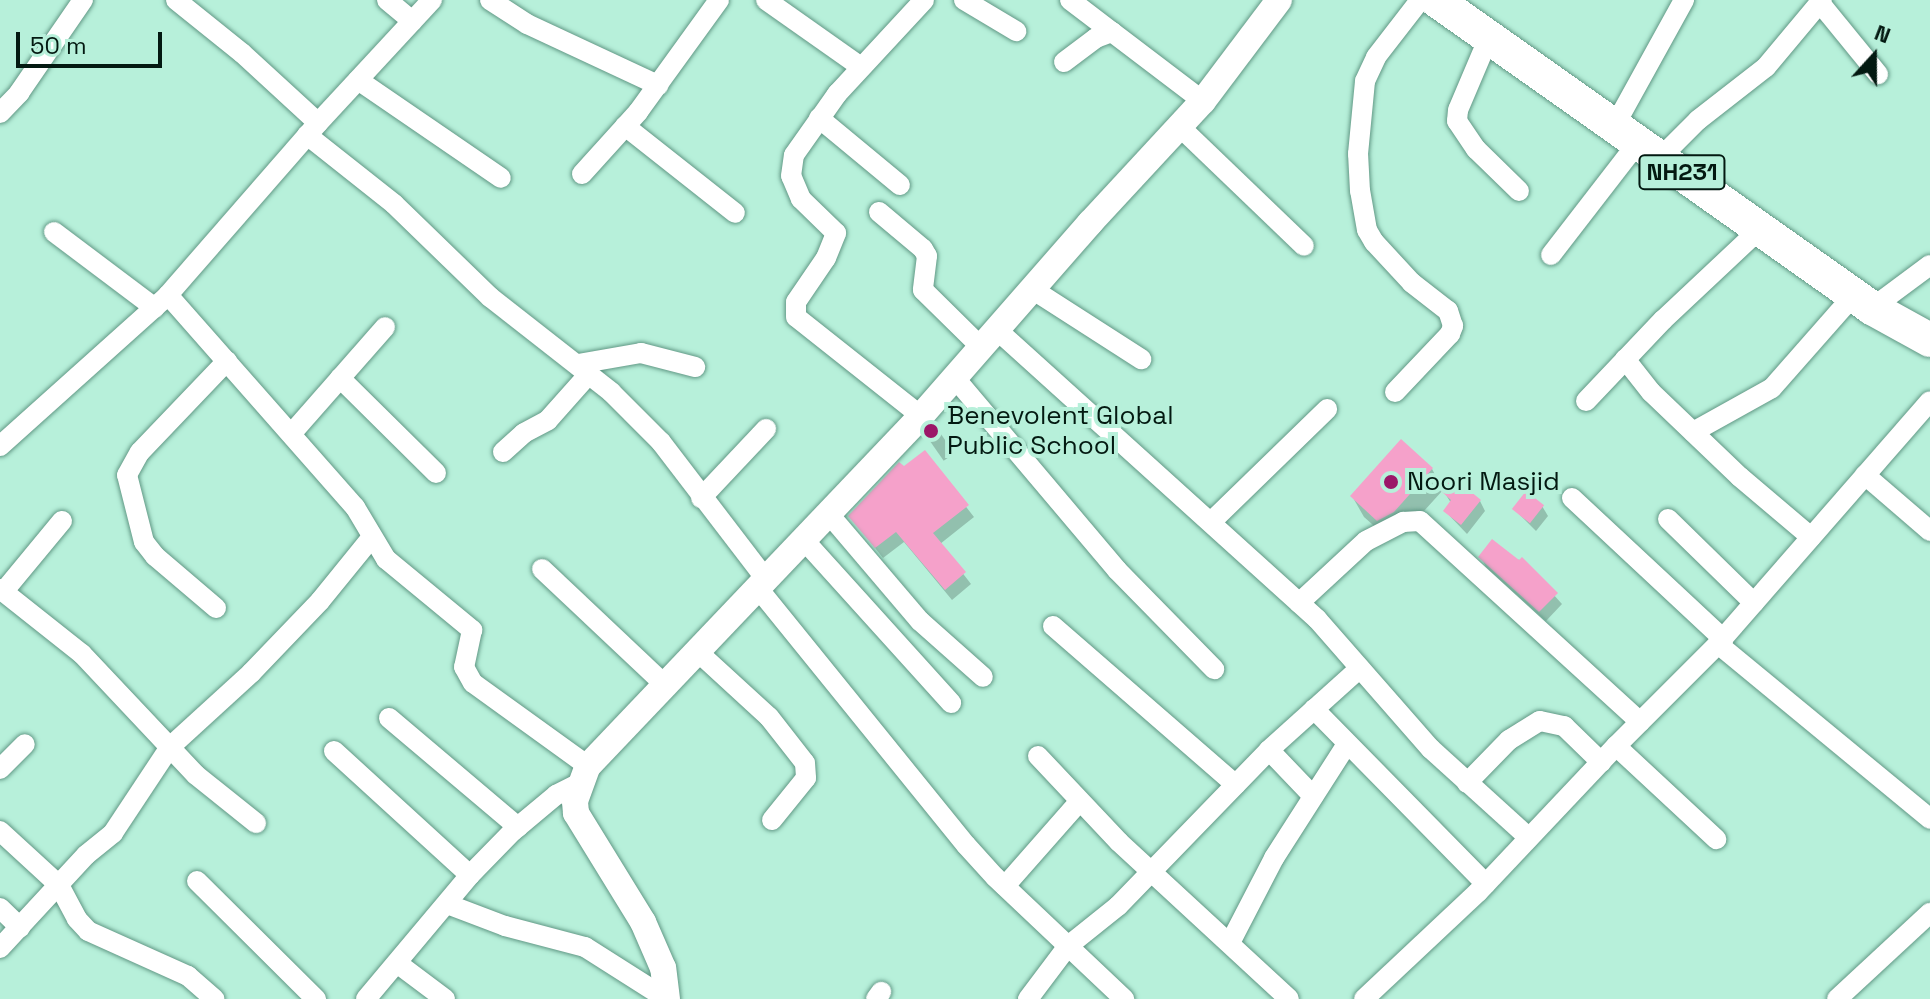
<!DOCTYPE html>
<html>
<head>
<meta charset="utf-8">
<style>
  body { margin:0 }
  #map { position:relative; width:1930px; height:999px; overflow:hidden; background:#b7f0da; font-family:"Space Grotesk",sans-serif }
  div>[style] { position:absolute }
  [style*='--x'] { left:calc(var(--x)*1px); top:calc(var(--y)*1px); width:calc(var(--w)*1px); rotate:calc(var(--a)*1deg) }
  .shadow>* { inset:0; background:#0003; transform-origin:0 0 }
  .building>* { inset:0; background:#f5a1ca; transform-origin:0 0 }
  .roads { filter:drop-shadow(0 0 2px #619885) drop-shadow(0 0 2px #619885) }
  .minor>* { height:20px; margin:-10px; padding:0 10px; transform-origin:10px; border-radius:10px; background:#fff }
  .tertiary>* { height:26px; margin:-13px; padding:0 13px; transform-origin:13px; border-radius:13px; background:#fff }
  .trunk>* { height:34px; margin:-17px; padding:0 17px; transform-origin:17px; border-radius:17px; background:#fff }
  .dots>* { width:22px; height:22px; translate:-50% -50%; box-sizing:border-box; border:4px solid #b7f0da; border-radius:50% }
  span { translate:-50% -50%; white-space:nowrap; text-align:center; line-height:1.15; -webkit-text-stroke:8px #b7f0da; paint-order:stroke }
  .shield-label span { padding:2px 6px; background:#b7f0da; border:2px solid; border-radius:6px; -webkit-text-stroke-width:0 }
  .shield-label { font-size:24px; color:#031911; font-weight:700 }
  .poi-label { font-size:26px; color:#031911 }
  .left { translate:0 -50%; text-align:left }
  .north { position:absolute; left:1834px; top:16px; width:80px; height:80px; -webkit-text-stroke:6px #b7f0da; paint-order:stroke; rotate:21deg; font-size:22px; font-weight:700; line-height:32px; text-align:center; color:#031911 }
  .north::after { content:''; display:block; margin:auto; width:28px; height:36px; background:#031911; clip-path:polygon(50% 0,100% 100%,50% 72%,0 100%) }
  .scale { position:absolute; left:16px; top:32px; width:146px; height:36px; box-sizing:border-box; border:4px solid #031911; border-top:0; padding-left:10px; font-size:24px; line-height:28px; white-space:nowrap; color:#031911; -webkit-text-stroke:6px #b7f0da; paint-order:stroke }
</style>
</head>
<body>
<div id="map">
  <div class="shadow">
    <i style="left:936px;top:427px;width:32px;height:13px;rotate:55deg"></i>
    <i style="clip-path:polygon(1401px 442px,1432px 469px,1444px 491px,1480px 501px,1485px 511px,1467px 534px,1445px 511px,1451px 503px,1443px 490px,1405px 532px,1390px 540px,1364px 517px,1352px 496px)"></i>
    <i style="clip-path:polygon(924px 453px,974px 517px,940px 544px,971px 584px,952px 600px,904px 542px,883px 558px,850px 516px)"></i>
    <i style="clip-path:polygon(1542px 506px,1548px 516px,1536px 531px,1514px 509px)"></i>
    <i style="clip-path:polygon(1481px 557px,1522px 560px,1562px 604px,1546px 621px,1486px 567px)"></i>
  </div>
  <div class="building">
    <i style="clip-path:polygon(1401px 439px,1433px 468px,1394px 512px,1377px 521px,1350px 496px)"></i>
    <i style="clip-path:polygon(925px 450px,969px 505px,933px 533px,966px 572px,945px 590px,896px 532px,875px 548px,848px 516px,899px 462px,904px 466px)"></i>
    <i style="clip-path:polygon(1453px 477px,1481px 500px,1461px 525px,1443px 511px,1451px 500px,1441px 491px)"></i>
    <i style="left:1526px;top:491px;width:23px;height:23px;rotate:38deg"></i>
    <i style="clip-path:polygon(1492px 539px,1519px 560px,1522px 557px,1558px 593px,1539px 612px,1478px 557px)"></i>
  </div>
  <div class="roads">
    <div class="minor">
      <i style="--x:176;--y:0;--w:85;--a:38.8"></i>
      <i style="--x:242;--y:53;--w:103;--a:42.6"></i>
      <i style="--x:387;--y:0;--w:33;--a:40"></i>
      <i style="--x:490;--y:0;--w:44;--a:33"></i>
      <i style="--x:527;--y:24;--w:145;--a:25"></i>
      <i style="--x:766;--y:0;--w:116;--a:35.2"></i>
      <i style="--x:964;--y:0;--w:61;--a:30.8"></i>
      <i style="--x:1070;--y:0;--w:53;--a:37.3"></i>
      <i style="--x:1820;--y:3;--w:92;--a:50.8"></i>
      <i style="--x:1489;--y:37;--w:79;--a:113"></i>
      <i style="--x:1458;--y:110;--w:11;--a:95"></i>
      <i style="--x:1457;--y:121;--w:34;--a:56"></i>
      <i style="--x:1476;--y:149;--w:60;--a:44.3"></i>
      <i style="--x:1064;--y:62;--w:40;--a:-37"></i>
      <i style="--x:1096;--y:38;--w:17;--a:-21"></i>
      <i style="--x:1112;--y:32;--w:114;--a:37.2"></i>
      <i style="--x:358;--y:80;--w:173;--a:34.4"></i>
      <i style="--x:0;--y:113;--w:28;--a:-46"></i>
      <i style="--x:19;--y:93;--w:113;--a:-55.5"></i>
      <i style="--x:819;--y:118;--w:105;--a:39.6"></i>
      <i style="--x:1615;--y:125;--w:143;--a:-61.1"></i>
      <i style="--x:625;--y:126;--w:140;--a:38.3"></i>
      <i style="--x:1179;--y:126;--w:173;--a:43.8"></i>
      <i style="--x:307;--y:135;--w:111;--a:38.4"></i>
      <i style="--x:394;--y:204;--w:134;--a:44.1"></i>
      <i style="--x:490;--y:297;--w:154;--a:38.1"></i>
      <i style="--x:611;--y:392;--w:71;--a:45"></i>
      <i style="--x:661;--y:442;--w:171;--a:52.6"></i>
      <i style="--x:1661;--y:157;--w:52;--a:-45"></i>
      <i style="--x:1698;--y:120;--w:86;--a:-37.9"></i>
      <i style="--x:1766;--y:67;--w:87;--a:-50.1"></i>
      <i style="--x:582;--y:174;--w:84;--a:-47.9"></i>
      <i style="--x:638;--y:112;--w:138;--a:-54.1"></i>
      <i style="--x:879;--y:212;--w:57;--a:40.1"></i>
      <i style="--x:923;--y:249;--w:8;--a:60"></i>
      <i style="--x:927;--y:256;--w:34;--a:97"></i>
      <i style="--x:923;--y:290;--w:81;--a:44.5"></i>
      <i style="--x:54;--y:232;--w:126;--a:37"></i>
      <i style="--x:1551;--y:255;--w:144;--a:-52.3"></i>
      <i style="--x:1032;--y:289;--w:130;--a:32.7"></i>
      <i style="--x:168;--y:295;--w:283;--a:48.6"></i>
      <i style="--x:355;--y:507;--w:61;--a:59.2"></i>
      <i style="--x:386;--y:559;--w:112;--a:39.5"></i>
      <i style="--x:472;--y:630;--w:38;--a:102"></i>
      <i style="--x:464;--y:667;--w:18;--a:61"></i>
      <i style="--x:473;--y:683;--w:142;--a:35.8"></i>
      <i style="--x:1872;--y:308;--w:72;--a:-36.6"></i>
      <i style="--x:996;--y:329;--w:433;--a:42.1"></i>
      <i style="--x:1317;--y:619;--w:173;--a:48.8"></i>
      <i style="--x:1431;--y:749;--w:132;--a:42.2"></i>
      <i style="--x:1625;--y:359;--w:42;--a:51.8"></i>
      <i style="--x:1651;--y:392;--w:123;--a:43.7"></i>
      <i style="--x:1740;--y:477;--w:93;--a:40.2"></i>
      <i style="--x:578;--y:364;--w:64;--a:-9.9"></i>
      <i style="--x:641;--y:353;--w:56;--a:14.5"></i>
      <i style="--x:954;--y:377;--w:253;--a:49.8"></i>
      <i style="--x:1117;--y:570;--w:139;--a:45.6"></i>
      <i style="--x:340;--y:378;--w:135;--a:44.7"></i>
      <i style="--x:1395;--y:392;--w:80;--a:-46.5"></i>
      <i style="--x:1450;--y:334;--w:9;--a:-69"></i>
      <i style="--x:1453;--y:326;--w:16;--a:-108"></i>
      <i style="--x:1448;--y:311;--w:46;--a:-142.1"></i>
      <i style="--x:1412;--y:283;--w:56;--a:-132.8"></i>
      <i style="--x:1374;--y:242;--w:14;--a:-120"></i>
      <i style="--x:1367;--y:230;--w:40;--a:-100"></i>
      <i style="--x:1360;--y:191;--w:37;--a:-93"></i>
      <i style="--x:1358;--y:154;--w:73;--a:-84.5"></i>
      <i style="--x:1365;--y:81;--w:26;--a:-65"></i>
      <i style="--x:1376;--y:57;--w:72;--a:-52.3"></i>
      <i style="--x:1586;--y:401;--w:112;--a:-46.5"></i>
      <i style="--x:1663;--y:320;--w:134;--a:-43.2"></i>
      <i style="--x:921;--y:416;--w:159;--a:-141.6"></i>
      <i style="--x:796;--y:317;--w:15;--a:-90"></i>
      <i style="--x:796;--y:302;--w:53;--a:-55.7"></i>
      <i style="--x:826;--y:258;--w:27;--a:-68"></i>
      <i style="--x:836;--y:233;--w:49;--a:-135.8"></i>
      <i style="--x:801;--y:199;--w:25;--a:-113"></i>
      <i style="--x:791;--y:176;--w:21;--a:-82"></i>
      <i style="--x:794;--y:155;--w:75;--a:-54.8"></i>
      <i style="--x:837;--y:94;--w:128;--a:-47.2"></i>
      <i style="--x:1693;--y:432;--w:90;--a:-29.1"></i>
      <i style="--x:1772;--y:388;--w:124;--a:-48.6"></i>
      <i style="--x:292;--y:433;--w:141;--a:-48.7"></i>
      <i style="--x:0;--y:446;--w:226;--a:-41.9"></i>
      <i style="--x:168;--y:295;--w:228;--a:-48.9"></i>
      <i style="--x:318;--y:123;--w:168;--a:-47.2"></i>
      <i style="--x:503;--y:452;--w:28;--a:-42"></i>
      <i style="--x:524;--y:433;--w:27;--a:-28"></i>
      <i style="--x:548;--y:420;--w:62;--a:-48.3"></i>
      <i style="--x:1865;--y:475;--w:86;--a:40.7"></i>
      <i style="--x:701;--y:498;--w:95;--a:-46.7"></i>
      <i style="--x:1572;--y:498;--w:207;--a:43"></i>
      <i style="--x:828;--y:513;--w:142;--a:49.6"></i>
      <i style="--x:920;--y:621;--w:84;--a:41.6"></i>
      <i style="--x:1668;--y:519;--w:120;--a:44.3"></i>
      <i style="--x:1211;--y:522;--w:162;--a:-44.2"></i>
      <i style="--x:803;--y:539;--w:221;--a:47.9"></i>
      <i style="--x:542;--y:569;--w:170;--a:43.3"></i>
      <i style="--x:757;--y:587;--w:332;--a:51"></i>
      <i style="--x:966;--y:845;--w:43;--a:47.8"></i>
      <i style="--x:995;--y:877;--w:178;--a:43.4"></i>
      <i style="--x:0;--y:589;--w:105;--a:38.4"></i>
      <i style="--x:82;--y:654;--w:166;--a:46.7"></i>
      <i style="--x:196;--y:775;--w:77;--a:38.7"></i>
      <i style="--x:4;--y:591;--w:91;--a:-50.4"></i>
      <i style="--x:1299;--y:603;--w:91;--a:-42.8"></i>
      <i style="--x:1366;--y:541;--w:42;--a:-27.2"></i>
      <i style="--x:1403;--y:522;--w:17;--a:-3"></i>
      <i style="--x:1420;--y:521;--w:298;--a:42.4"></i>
      <i style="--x:216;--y:608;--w:80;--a:-139.6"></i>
      <i style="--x:155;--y:556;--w:18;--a:-128"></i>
      <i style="--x:144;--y:542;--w:69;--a:-104.2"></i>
      <i style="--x:127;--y:475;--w:26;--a:-61"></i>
      <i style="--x:140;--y:452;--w:126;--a:-46.3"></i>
      <i style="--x:1053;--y:626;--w:242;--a:41"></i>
      <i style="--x:1718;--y:644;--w:275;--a:39.5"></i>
      <i style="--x:698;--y:652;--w:96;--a:42.5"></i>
      <i style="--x:769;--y:717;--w:58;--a:52"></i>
      <i style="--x:805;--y:763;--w:15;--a:86"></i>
      <i style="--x:806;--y:778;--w:54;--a:129"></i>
      <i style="--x:1314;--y:709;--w:245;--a:45.5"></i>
      <i style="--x:389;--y:718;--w:169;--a:40.2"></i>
      <i style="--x:1616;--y:746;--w:137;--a:42.9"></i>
      <i style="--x:1269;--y:750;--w:64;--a:46.3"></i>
      <i style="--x:334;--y:751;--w:184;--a:42.4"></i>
      <i style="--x:1038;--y:756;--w:118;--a:46.7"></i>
      <i style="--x:1119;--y:842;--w:231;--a:42.7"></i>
      <i style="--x:0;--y:769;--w:35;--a:-45"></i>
      <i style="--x:1467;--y:783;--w:60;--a:-45.7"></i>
      <i style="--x:1509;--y:740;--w:36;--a:-32"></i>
      <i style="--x:1540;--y:721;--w:25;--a:12"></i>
      <i style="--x:1564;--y:726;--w:52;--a:44.2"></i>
      <i style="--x:0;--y:831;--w:80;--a:42.5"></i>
      <i style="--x:59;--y:885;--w:38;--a:62"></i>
      <i style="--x:77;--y:919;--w:16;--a:47"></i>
      <i style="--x:88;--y:931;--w:110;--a:24.2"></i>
      <i style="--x:188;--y:976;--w:35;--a:41"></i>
      <i style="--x:197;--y:881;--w:168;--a:44.8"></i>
      <i style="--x:1005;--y:886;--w:112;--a:-48.6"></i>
      <i style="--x:447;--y:904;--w:62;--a:20.8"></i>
      <i style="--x:505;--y:926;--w:83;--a:14.7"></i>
      <i style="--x:585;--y:947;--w:97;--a:32.4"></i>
      <i style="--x:0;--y:908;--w:28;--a:44"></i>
      <i style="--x:1230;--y:943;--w:96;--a:-62.6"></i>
      <i style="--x:1274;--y:858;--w:135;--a:-57.4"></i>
      <i style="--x:0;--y:948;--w:127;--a:-47.2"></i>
      <i style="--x:86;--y:855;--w:35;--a:-39"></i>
      <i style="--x:113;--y:833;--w:103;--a:-56.5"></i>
      <i style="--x:170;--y:747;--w:110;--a:-42.4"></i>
      <i style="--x:251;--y:673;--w:100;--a:-46.2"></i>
      <i style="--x:320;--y:601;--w:82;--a:-50.9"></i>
      <i style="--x:397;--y:963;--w:60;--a:36.9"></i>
      <i style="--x:366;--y:999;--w:162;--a:-50"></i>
      <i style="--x:470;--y:875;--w:62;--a:-45.7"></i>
      <i style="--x:513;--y:831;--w:56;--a:-39.9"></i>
      <i style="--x:556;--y:795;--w:28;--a:-27"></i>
      <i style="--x:876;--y:999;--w:9;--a:-54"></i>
      <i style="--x:1028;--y:999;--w:66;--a:-53"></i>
      <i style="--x:1068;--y:946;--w:64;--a:-38.7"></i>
      <i style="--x:1118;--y:906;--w:217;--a:-45.9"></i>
      <i style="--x:1269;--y:750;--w:122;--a:-42"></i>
      <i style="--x:1364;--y:999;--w:156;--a:-43.2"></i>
      <i style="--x:1478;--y:892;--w:201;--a:-46.6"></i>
      <i style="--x:1616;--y:746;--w:144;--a:-45"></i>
      <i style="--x:1718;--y:644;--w:322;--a:-48.9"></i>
      <i style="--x:1837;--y:999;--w:127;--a:-42.8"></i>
    </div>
    <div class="tertiary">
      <i style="--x:667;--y:999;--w:31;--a:-97"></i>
      <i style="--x:663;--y:968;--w:50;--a:-113.5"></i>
      <i style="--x:643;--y:922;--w:128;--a:-121.6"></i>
      <i style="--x:576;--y:813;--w:12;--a:-95"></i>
      <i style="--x:575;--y:801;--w:37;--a:-70"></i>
      <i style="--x:588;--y:766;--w:483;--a:-46.4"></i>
      <i style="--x:921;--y:416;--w:257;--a:-48.8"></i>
      <i style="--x:1090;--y:223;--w:166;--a:-47.2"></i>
      <i style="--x:1203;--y:101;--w:126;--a:-53"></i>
    </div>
    <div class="trunk">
      <i style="--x:1436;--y:0;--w:534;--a:35.24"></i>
      <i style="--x:1872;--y:308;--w:66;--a:28.9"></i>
    </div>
  </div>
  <div class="dots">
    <i style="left:931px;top:431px;background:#9b1668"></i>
    <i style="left:1391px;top:482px;background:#9b1668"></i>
  </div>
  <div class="shield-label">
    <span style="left:1682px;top:172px">NH231</span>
  </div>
  <div class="poi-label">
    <span class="left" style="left:947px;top:431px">Benevolent Global<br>Public School</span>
    <span class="left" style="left:1407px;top:482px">Noori Masjid</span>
  </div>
  <div class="north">N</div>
  <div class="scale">50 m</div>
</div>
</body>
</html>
